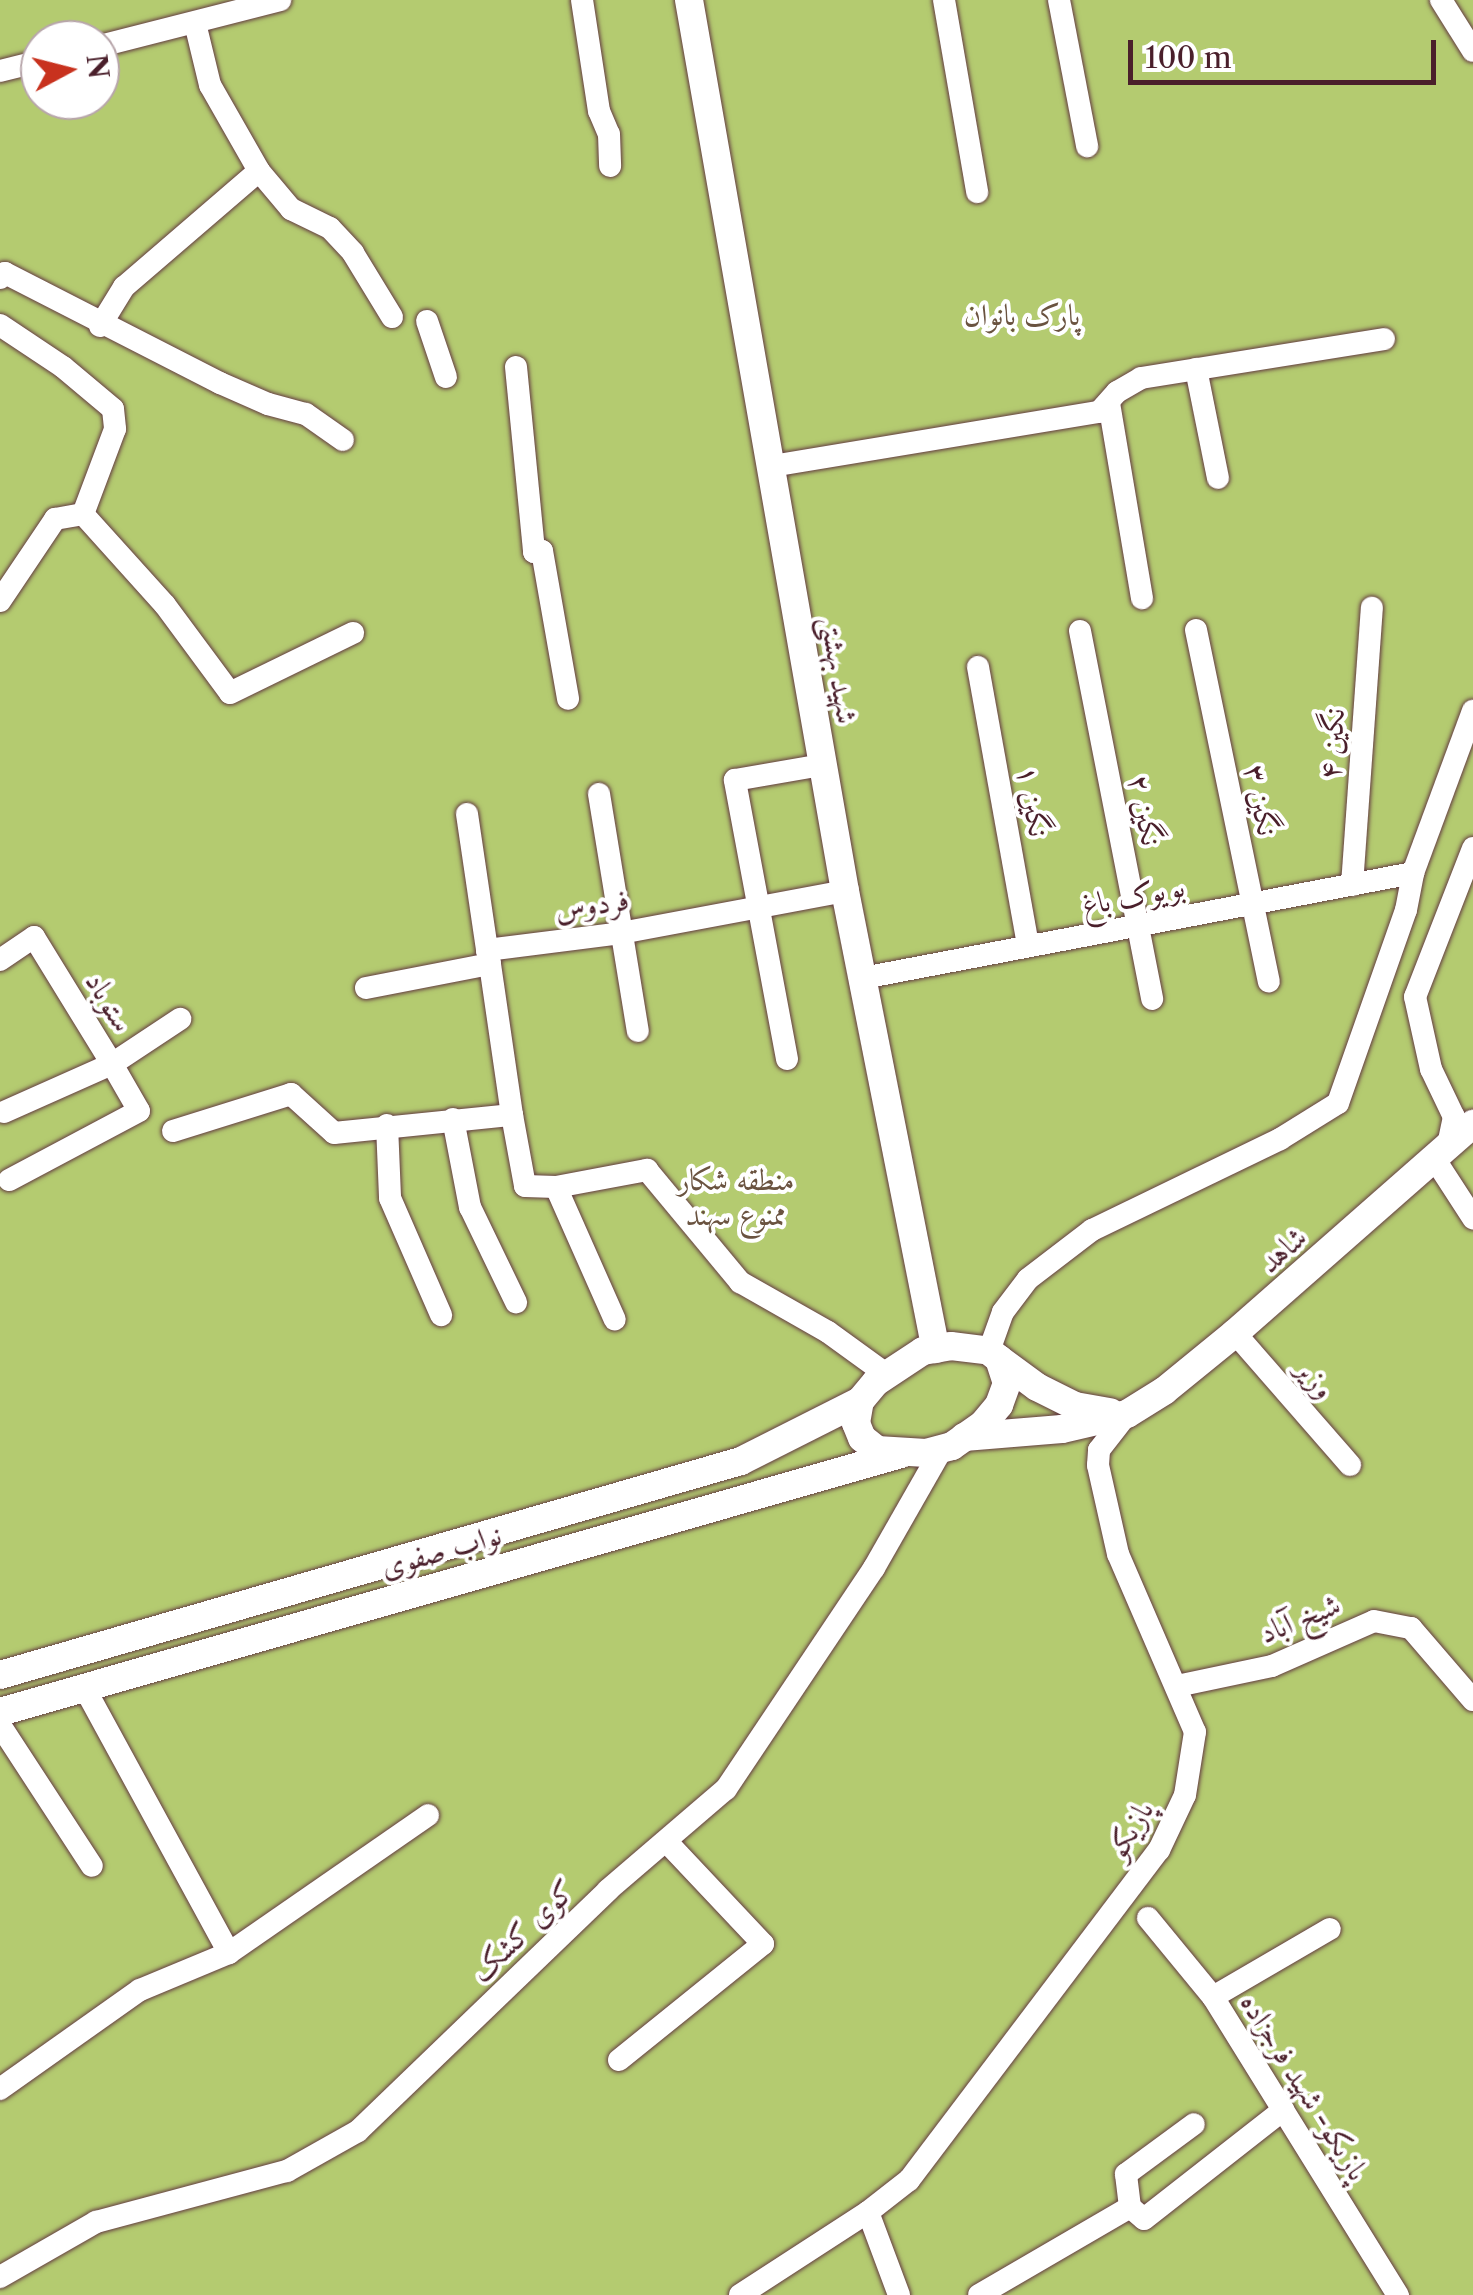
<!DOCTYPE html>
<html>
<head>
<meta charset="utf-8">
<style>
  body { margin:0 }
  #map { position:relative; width:1473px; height:2295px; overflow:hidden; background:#f4dec3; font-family:"Libre Caslon Text",Amiri,serif }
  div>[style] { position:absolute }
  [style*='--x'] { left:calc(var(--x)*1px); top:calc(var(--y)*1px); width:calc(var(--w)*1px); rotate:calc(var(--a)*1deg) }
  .green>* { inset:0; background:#b4cb70 }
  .roads { filter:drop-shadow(0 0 2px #643c42) drop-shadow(0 0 2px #643c42) }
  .minor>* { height:22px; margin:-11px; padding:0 11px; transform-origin:11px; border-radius:11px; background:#fff }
  .tertiary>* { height:28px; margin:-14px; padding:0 14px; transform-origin:14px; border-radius:14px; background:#fff }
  span { translate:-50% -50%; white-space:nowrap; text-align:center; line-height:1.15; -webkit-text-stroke:8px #fff; paint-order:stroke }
  .park-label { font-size:30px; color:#6a5340 }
  .street-label { font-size:30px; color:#4a1f2b }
  .north { position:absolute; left:20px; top:20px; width:100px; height:100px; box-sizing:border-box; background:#fff; border:2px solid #b7a5aa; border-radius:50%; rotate:83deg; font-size:28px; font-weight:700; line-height:40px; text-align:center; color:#4a1f2b }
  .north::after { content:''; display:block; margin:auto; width:35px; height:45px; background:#c8321e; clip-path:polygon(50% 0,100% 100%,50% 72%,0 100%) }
  .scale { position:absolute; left:1128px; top:40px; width:308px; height:45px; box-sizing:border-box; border:5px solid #4a1f2b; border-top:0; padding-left:12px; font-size:30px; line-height:35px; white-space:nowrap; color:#4a1f2b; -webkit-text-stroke:8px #fff; paint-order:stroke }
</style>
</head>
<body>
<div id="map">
  <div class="green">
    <i style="clip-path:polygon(evenodd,0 0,1473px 0,1473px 2295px,0 2295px,0 0,40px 40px,100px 40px,100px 100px,40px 100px,40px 40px)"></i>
  </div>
  <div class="roads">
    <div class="minor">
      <i style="--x:582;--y:0;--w:112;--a:81.3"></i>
      <i style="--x:599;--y:111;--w:25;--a:67"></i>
      <i style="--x:609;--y:134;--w:32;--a:88"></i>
      <i style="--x:944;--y:0;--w:195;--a:80.2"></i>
      <i style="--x:1059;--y:0;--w:149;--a:79.1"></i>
      <i style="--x:1441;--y:0;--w:60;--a:57.9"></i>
      <i style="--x:195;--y:23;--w:64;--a:76.4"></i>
      <i style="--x:210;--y:85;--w:99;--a:60.3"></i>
      <i style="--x:259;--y:171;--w:50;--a:49.9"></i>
      <i style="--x:291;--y:209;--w:43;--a:26"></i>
      <i style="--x:330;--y:228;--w:34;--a:47"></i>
      <i style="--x:353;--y:253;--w:75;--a:58.6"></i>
      <i style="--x:100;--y:46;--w:186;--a:-14.3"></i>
      <i style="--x:0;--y:71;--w:41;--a:-14"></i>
      <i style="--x:0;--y:278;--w:7;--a:-45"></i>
      <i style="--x:5;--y:273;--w:242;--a:27.1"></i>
      <i style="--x:220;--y:383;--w:52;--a:23.6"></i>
      <i style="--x:268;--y:404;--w:39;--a:15"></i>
      <i style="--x:306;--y:414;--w:45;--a:35.1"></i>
      <i style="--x:427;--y:321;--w:59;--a:71.3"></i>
      <i style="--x:0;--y:325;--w:76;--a:33.7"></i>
      <i style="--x:63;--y:367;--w:65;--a:40"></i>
      <i style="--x:113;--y:409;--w:20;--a:84"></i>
      <i style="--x:115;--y:429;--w:91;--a:110.6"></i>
      <i style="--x:83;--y:514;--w:122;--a:48"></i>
      <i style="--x:165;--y:605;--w:109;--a:53.5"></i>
      <i style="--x:230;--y:693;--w:137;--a:-26"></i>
      <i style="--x:100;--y:326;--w:46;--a:-58.4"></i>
      <i style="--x:124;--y:287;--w:178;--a:-40.7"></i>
      <i style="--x:516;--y:367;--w:186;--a:84.4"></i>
      <i style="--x:534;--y:552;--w:8;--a:-7"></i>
      <i style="--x:542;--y:551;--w:150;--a:80"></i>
      <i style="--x:1196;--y:369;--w:111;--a:78.6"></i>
      <i style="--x:1109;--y:403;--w:198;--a:80.4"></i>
      <i style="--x:772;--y:466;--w:331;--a:-9.4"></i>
      <i style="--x:1099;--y:412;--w:27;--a:-48"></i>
      <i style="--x:1117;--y:392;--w:28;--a:-30"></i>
      <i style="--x:1141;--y:378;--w:246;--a:-9.1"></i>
      <i style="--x:0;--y:601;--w:99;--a:-56.1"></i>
      <i style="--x:55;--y:519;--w:28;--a:-10"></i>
      <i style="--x:1196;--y:630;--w:359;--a:78.3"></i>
      <i style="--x:1080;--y:631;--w:375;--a:78.9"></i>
      <i style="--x:978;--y:667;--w:283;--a:79.8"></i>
      <i style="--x:599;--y:794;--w:240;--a:80.7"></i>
      <i style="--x:467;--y:814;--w:137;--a:81.6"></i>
      <i style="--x:1352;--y:885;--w:278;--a:-85.9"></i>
      <i style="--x:0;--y:960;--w:41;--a:-34.1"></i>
      <i style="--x:34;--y:937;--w:149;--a:58.4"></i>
      <i style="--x:112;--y:1064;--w:82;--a:-33.5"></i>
      <i style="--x:863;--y:978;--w:560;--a:-10.81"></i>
      <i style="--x:366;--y:988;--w:126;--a:-11"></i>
      <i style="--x:490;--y:964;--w:14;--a:-102"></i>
      <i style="--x:487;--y:950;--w:135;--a:-7.2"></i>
      <i style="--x:621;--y:933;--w:228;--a:-10.6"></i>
      <i style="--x:787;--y:1059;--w:284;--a:-100.6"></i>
      <i style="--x:735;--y:780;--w:88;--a:-9.8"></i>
      <i style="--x:4;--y:1112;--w:118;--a:-24"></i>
      <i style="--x:112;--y:1064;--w:54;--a:60.1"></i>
      <i style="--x:139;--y:1111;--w:147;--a:152"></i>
      <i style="--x:512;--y:1115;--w:72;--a:79.6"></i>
      <i style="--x:525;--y:1186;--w:31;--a:2"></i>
      <i style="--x:556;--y:1187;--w:93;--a:-10.6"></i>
      <i style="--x:647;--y:1170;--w:146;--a:50.3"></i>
      <i style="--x:740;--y:1282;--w:101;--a:29.6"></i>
      <i style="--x:828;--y:1332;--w:72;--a:35.9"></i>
      <i style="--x:453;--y:1119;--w:90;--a:79.1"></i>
      <i style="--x:470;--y:1207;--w:106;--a:64.2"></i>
      <i style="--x:387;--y:1125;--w:73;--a:87.6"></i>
      <i style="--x:390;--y:1198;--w:128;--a:66.4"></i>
      <i style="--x:173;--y:1131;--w:124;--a:-17.4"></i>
      <i style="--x:291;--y:1094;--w:58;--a:42.2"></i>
      <i style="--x:334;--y:1133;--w:179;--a:-5.8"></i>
      <i style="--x:512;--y:1115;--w:153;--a:-98.3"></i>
      <i style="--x:1448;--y:1145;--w:29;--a:-78"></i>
      <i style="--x:1454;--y:1117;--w:53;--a:-115.6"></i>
      <i style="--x:1431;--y:1069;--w:74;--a:-102.5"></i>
      <i style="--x:1415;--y:997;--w:160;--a:-68.7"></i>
      <i style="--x:1434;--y:1158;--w:72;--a:57"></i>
      <i style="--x:556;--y:1187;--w:145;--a:66.1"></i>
      <i style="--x:1235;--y:1333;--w:175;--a:48.9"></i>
      <i style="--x:989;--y:1351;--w:41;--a:-70.3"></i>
      <i style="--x:1003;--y:1312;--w:41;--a:-52.9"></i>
      <i style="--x:1028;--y:1279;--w:81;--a:-37.4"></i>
      <i style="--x:1092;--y:1230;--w:209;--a:-25.8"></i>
      <i style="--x:1280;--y:1139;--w:68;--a:-31.8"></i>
      <i style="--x:1338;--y:1103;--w:205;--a:-70.6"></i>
      <i style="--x:1406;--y:910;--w:38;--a:-79"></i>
      <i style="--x:1413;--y:873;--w:173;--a:-69.7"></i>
      <i style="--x:1177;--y:1686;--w:97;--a:-11.9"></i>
      <i style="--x:1272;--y:1666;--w:111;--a:-23.8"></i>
      <i style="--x:1374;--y:1621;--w:38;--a:11"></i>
      <i style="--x:1411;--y:1628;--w:95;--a:49.3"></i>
      <i style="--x:84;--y:1687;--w:303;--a:61.4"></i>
      <i style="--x:0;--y:1725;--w:168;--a:56.9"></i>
      <i style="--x:1148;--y:1918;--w:102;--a:50.6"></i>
      <i style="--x:1213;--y:1997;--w:351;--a:58.2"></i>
      <i style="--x:1213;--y:1997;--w:135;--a:-30.2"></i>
      <i style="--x:619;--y:2060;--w:185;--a:-38.9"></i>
      <i style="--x:763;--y:1944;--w:141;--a:-133.3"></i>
      <i style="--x:0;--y:2089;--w:171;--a:-35.3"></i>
      <i style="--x:140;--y:1990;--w:96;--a:-22.6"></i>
      <i style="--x:229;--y:1953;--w:242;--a:-34.7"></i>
      <i style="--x:1130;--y:2207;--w:18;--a:41"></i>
      <i style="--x:1144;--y:2219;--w:177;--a:-38.1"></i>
      <i style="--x:868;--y:2212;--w:52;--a:-38"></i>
      <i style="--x:909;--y:2180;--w:414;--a:-52.9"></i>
      <i style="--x:1159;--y:1850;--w:61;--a:-64.7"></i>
      <i style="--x:1185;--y:1795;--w:64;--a:-81"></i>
      <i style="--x:1195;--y:1732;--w:194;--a:-113.4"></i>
      <i style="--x:1118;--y:1554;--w:91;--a:-102.7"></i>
      <i style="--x:1098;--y:1465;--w:15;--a:-86"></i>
      <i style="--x:1099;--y:1450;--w:46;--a:-52.1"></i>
      <i style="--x:0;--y:2277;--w:111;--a:-29.8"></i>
      <i style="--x:96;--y:2222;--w:198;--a:-15"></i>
      <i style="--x:287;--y:2171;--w:81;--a:-29.4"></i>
      <i style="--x:358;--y:2131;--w:347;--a:-43.9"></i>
      <i style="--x:608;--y:1890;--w:155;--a:-40.6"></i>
      <i style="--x:726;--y:1789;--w:266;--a:-56.2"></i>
      <i style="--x:874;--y:1568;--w:137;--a:-60.3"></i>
      <i style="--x:740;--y:2295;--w:153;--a:-33"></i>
      <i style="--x:868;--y:2212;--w:89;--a:69.5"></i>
      <i style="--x:979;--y:2295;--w:175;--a:-30.2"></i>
      <i style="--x:1130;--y:2207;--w:33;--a:-97"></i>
      <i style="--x:1126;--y:2174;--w:84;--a:-36.3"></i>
    </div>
    <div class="tertiary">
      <i style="--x:689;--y:0;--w:905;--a:80.07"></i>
      <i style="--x:845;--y:891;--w:467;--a:78.8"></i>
      <i style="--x:951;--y:1346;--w:38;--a:7"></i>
      <i style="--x:989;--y:1351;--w:13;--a:39"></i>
      <i style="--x:999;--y:1359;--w:25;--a:72"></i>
      <i style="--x:1007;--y:1383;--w:23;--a:110"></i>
      <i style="--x:999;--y:1405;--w:26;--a:130"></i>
      <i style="--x:982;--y:1425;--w:37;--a:145"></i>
      <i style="--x:952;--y:1446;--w:27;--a:165"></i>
      <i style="--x:926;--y:1453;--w:49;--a:-176.5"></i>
      <i style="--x:877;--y:1450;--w:19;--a:-141"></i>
      <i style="--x:862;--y:1438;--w:16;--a:-112"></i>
      <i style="--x:856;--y:1423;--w:22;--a:-80"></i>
      <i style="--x:860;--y:1401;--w:25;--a:-50"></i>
      <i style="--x:876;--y:1382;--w:56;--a:-33.4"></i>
      <i style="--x:923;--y:1351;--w:28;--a:-10"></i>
      <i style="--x:999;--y:1359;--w:47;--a:36.4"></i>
      <i style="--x:1037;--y:1387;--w:42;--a:26.6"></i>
      <i style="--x:1075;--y:1406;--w:36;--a:10"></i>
      <i style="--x:964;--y:1437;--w:98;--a:-4.7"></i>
      <i style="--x:1062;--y:1429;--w:67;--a:-13"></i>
      <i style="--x:1127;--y:1414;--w:44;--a:-31.9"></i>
      <i style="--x:1164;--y:1391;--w:92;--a:-39.2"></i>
      <i style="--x:1235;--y:1333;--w:317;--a:-41.3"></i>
      <i style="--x:0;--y:1675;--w:771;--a:-16.11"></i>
      <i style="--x:741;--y:1461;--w:133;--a:-26.8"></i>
      <i style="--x:0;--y:1712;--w:937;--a:-15.98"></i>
    </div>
  </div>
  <div class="park-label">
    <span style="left:1022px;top:315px">پارک بانوان</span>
    <span style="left:736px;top:1197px">منطقه شکار<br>ممنوع سهند</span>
  </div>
  <div class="street-label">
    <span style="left:839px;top:670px;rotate:81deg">شهید بهشتی</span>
    <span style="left:1332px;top:744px;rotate:-86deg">نگین ۴</span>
    <span style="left:1261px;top:800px;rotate:79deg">نگین ۳</span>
    <span style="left:1033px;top:801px;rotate:80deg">نگین ۱</span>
    <span style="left:1145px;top:810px;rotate:79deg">نگین ۲</span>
    <span style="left:1133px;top:896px;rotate:-11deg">بویوک باغ</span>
    <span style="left:592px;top:905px;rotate:-8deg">فردوس</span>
    <span style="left:109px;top:1002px;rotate:59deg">ستوباد</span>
    <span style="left:1283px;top:1250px;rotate:-41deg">شاهد</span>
    <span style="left:1315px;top:1379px;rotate:49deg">وزیر</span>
    <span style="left:441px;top:1551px;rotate:-16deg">نواب صفوی</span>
    <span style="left:1300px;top:1619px;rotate:-22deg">شیخ آباد</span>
    <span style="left:1130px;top:1830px;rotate:-59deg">پازیکو</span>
    <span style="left:523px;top:1931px;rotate:-44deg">کوی کشک</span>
    <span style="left:1304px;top:2087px;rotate:58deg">پازیکو- شهید فرجزاده</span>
  </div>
  <div class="north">N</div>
  <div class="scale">100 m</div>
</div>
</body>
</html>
